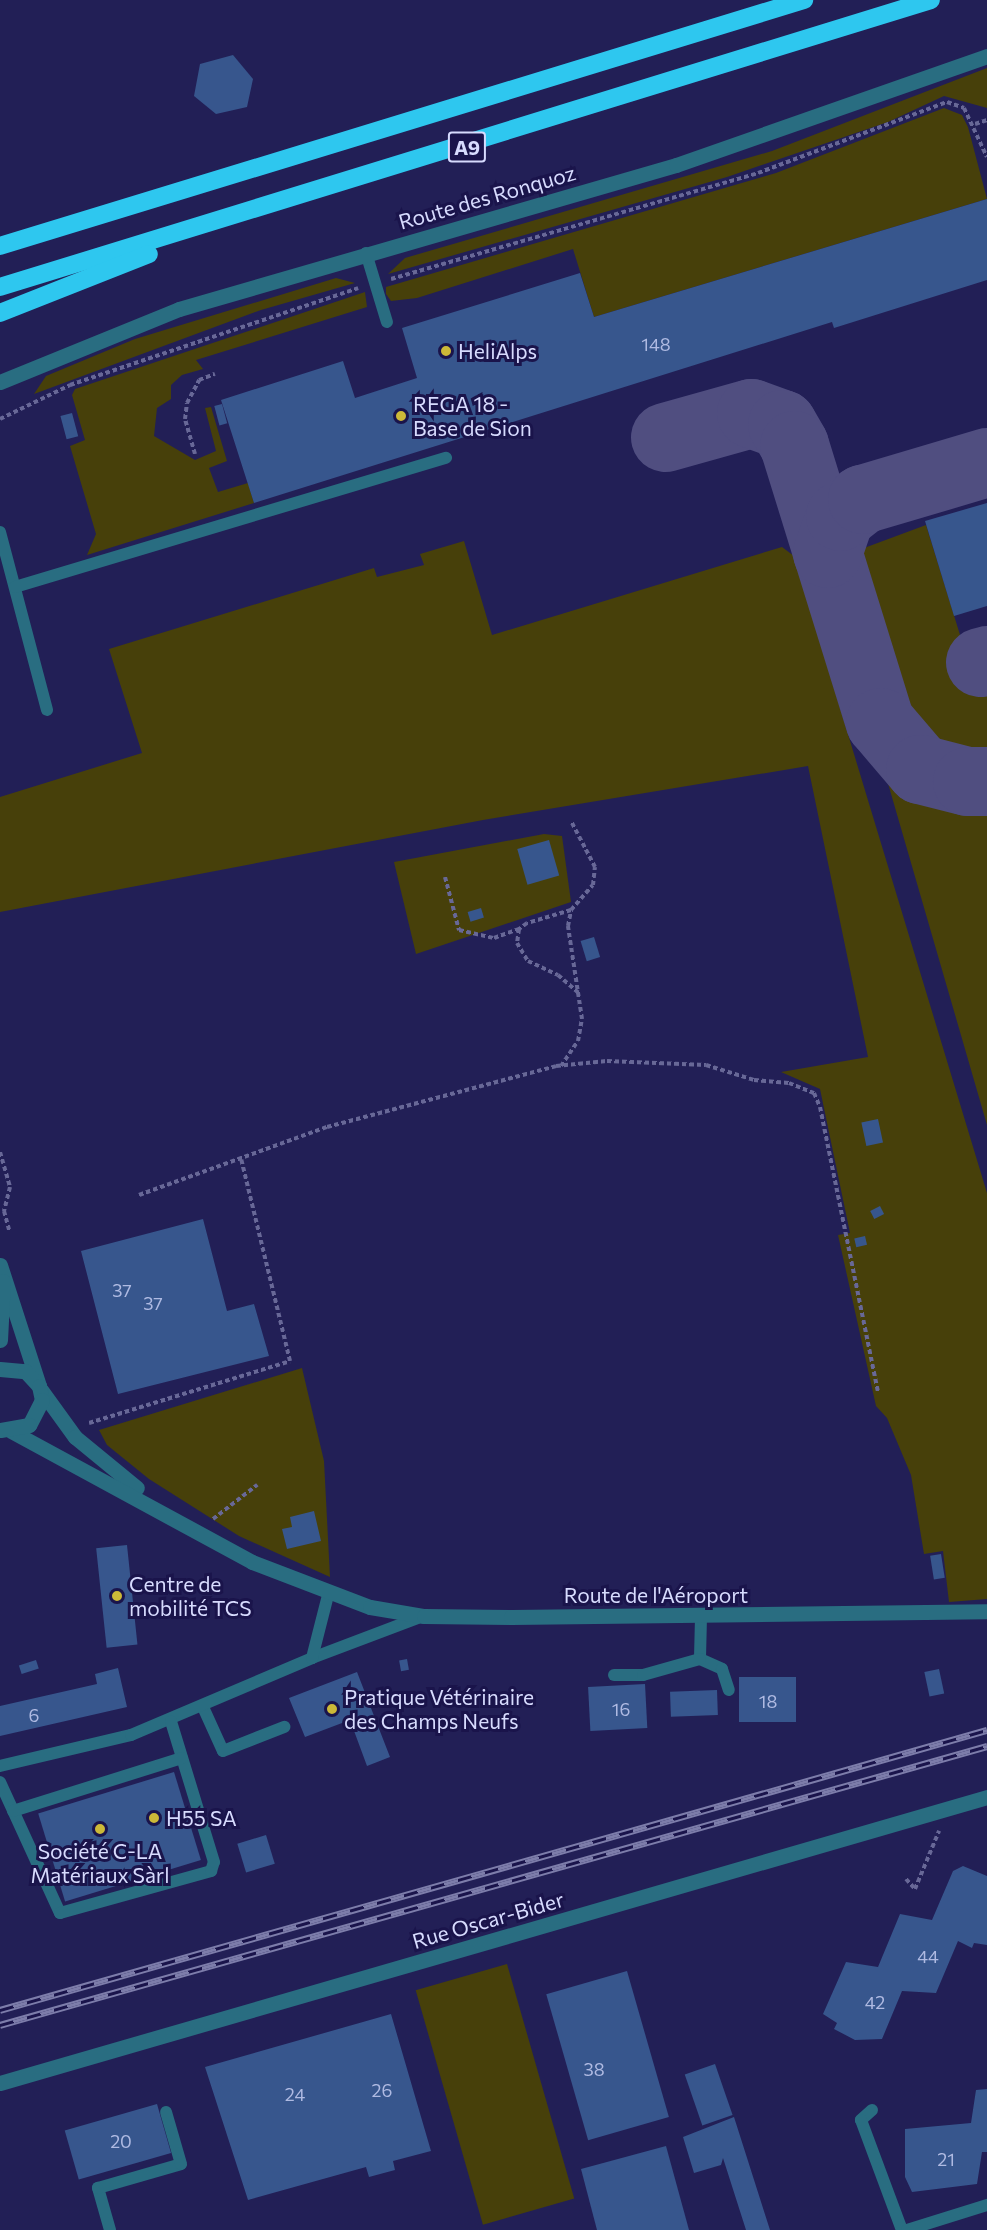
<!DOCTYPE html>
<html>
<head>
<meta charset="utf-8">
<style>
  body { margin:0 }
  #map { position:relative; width:987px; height:2230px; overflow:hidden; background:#221f56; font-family:Commissioner,sans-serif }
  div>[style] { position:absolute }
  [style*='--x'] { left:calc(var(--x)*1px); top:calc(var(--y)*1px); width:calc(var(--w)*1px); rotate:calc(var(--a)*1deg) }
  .green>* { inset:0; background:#47400a; transform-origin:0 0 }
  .taxiway>* { height:69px; margin:-34.5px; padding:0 34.5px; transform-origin:34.5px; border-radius:34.5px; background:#504e80 }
  .building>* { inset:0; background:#37568d; transform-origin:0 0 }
  .path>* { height:4px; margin-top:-2px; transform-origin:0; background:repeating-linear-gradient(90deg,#686897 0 4.5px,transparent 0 7.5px) }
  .service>* { height:12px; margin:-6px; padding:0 6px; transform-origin:6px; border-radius:6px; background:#296d81 }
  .minor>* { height:15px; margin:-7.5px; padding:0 7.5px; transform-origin:7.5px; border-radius:7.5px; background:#296d81 }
  .tertiary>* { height:15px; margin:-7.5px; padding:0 7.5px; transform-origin:7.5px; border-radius:7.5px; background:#296d81 }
  .motorway>* { height:18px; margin:-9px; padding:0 9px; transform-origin:9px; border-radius:9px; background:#2ec7ef }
  .rail>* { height:7px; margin-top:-3.5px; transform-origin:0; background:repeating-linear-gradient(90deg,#1a144b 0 14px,#7d7daa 0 28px); box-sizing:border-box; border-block:2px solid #7d7daa }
  .dots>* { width:16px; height:16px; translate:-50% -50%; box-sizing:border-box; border:3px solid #1a144b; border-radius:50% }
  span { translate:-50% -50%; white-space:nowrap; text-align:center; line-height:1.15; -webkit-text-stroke:6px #1a144b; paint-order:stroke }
  .number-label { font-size:18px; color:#afbae2 }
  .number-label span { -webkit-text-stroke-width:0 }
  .shield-label span { padding:2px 4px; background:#1a144b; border:2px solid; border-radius:4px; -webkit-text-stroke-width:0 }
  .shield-label { font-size:20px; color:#d7dbfe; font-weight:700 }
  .street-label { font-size:21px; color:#d7dbfe }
  .poi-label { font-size:21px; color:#d7dbfe }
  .left { translate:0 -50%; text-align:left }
</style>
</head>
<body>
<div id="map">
  <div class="green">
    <i style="clip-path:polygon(987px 68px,987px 108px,944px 96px,888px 122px,727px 177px,388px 274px,405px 258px,772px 151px)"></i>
    <i style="clip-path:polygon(944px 108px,962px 115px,968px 127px,987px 199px,594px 317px,573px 249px,417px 298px,391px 301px,386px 294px,386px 287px,776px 173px)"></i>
    <i style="clip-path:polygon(336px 278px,355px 283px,261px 310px,34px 394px,46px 376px,135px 339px)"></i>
    <i style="clip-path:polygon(365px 292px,367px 307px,196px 360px,203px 369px,182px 375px,171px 385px,171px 399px,157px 408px,154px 436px,195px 460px,216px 451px,205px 408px,211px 407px,227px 461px,209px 468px,218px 492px,248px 483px,254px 503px,87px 555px,96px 534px,70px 446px,85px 440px,72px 395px,75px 389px)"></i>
    <i style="clip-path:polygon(926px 525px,974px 680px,987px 677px,987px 757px,951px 752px,932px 742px,907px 715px,856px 551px)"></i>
    <i style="clip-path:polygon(464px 541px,492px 635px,782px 547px,794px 556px,987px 1193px,987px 1599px,949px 1602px,943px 1551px,924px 1554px,911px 1475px,887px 1418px,876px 1406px,838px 1235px,850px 1233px,820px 1089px,781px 1072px,868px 1057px,808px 766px,483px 820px,0 912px,0 797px,142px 753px,109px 649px,374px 568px,377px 577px,424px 565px,420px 554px)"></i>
    <i style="clip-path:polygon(887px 780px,923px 802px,950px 809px,987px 803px,987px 1125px)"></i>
    <i style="clip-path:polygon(544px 834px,562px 836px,571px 902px,416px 954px,394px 862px)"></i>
    <i style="clip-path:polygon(302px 1368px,324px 1461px,330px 1577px,239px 1536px,149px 1479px,107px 1445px,99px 1430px)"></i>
    <i style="left:507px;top:1964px;width:244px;height:95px;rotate:74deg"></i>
  </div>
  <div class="taxiway">
    <i style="--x:665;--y:437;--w:89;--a:-15.6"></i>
    <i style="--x:751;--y:413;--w:33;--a:20"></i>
    <i style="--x:782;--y:424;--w:24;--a:60"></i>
    <i style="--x:794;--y:445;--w:290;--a:72.8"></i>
    <i style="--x:880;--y:722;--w:62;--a:49.6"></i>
    <i style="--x:920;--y:769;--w:49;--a:14.3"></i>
    <i style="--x:967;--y:781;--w:20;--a:0"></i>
    <i style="--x:827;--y:553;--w:39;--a:-71"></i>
    <i style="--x:840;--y:516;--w:28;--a:-38"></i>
    <i style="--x:862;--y:499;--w:130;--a:-16.5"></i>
    <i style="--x:980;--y:662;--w:7;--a:-16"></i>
  </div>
  <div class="building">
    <i style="clip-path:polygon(233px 55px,253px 79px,247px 107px,216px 114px,194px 96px,200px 64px)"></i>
    <i style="clip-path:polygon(987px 199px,987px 280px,834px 328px,832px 322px,254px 503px,221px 400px,343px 361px,355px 398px,417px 378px,402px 328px,580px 273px,594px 317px)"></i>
    <i style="left:222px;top:404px;width:20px;height:8px;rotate:75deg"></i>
    <i style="left:72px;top:413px;width:24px;height:12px;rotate:75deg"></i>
    <i style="clip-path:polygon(987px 503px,987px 606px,954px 616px,925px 521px)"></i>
    <i style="left:549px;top:840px;width:37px;height:33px;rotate:74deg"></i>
    <i style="left:481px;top:908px;width:10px;height:14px;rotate:73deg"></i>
    <i style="left:594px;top:937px;width:21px;height:14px;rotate:73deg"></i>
    <i style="left:878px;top:1119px;width:24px;height:17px;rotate:78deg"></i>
    <i style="left:880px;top:1206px;width:9px;height:11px;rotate:63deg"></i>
    <i style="clip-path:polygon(203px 1219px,227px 1311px,254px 1304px,269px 1356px,118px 1394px,81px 1251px)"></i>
    <i style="left:865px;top:1236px;width:9px;height:11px;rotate:77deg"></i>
    <i style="clip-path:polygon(314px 1511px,321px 1541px,287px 1549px,282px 1529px,292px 1527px,290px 1517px)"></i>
    <i style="left:127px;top:1545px;width:100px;height:31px;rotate:84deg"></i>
    <i style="left:941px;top:1554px;width:24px;height:11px;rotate:81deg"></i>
    <i style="left:407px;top:1659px;width:11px;height:8px;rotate:80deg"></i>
    <i style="left:36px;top:1660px;width:9px;height:18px;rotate:72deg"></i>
    <i style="clip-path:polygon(118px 1668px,127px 1707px,0 1736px,0 1706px,97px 1684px,95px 1674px)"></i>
    <i style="left:939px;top:1669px;width:25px;height:15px;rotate:78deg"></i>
    <i style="clip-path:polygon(357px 1672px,390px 1757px,367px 1766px,350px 1720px,305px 1737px,289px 1698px)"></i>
    <i style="left:739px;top:1677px;width:57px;height:45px"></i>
    <i style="left:645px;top:1684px;width:44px;height:57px;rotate:87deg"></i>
    <i style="left:717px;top:1690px;width:25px;height:47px;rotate:88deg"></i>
    <i style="left:174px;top:1772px;width:92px;height:142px;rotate:73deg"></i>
    <i style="left:266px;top:1835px;width:30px;height:30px;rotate:73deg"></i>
    <i style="clip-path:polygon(963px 1866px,987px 1876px,987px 1945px,974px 1943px,972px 1948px,958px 1941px,936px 1993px,902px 1991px,882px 2039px,855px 2040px,834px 2029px,837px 2023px,823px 2014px,846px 1962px,878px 1967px,900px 1914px,932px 1920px,953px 1871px)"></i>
    <i style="left:627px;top:1971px;width:152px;height:84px;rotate:74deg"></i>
    <i style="clip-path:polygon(391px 2014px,431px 2151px,393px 2161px,395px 2170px,369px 2177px,366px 2167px,248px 2200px,205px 2067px)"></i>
    <i style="left:715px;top:2064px;width:54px;height:32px;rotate:71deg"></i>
    <i style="clip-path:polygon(987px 2089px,987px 2152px,982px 2152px,977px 2184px,912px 2192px,905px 2177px,905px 2129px,971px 2123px,976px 2090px)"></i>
    <i style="left:157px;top:2104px;width:51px;height:96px;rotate:74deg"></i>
    <i style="clip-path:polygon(734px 2117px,770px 2230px,746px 2230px,723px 2158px,721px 2165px,694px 2173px,683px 2137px)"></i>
    <i style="clip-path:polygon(666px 2146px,689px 2230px,597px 2230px,581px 2169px)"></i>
  </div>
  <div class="path">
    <i style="--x:975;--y:124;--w:13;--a:-18"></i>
    <i style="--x:391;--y:279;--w:382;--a:-16.1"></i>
    <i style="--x:758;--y:173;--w:202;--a:-20.6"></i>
    <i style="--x:947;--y:102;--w:18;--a:19"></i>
    <i style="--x:964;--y:108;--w:54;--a:64.9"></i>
    <i style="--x:0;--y:419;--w:78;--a:-25.9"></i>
    <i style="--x:70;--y:385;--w:304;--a:-18.6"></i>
    <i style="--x:195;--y:454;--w:36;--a:-106"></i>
    <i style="--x:185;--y:419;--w:16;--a:-83"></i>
    <i style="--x:187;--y:403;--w:26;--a:-62"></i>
    <i style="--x:199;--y:380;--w:17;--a:-21"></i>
    <i style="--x:445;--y:877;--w:55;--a:75.2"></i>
    <i style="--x:459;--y:930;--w:36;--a:13"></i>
    <i style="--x:494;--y:938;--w:27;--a:-20"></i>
    <i style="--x:571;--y:910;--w:46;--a:163.5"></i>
    <i style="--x:527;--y:923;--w:10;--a:143"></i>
    <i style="--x:519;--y:929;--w:14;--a:98"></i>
    <i style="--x:517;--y:943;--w:21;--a:59"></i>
    <i style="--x:528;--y:961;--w:33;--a:25"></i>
    <i style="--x:558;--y:975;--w:29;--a:41"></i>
    <i style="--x:561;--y:1066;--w:30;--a:-56"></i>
    <i style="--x:578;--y:1041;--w:22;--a:-80"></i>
    <i style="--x:582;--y:1019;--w:94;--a:-98.6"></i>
    <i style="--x:568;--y:926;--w:16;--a:-79"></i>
    <i style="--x:571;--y:910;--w:33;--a:-49"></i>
    <i style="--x:593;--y:885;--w:18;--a:-84"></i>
    <i style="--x:595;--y:867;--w:50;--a:-117.6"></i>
    <i style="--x:0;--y:1152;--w:36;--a:74"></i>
    <i style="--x:10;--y:1187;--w:25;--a:104"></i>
    <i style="--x:4;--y:1211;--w:20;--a:75"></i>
    <i style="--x:139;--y:1195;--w:200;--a:-19.9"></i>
    <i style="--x:327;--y:1127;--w:237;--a:-14.9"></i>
    <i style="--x:556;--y:1066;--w:51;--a:-5.6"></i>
    <i style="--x:607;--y:1061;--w:99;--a:2.3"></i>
    <i style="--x:706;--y:1065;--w:50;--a:17.4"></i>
    <i style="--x:754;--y:1080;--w:35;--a:5"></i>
    <i style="--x:789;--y:1083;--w:27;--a:22"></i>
    <i style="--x:814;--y:1093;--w:15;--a:67"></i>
    <i style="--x:820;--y:1107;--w:292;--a:78.5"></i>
    <i style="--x:89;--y:1423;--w:210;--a:-17.1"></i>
    <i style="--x:290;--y:1361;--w:208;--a:-103.6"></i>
    <i style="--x:213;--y:1519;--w:56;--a:-37.7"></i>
    <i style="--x:906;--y:1879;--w:13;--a:48"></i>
    <i style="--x:915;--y:1889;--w:63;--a:-67.5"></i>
  </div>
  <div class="service">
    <i style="--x:366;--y:253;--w:72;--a:73.1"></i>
    <i style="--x:0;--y:532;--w:184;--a:75.2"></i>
    <i style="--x:15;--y:587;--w:450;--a:-16.7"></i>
    <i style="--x:701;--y:1617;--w:42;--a:91.4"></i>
    <i style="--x:700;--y:1659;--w:24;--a:24"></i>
    <i style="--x:722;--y:1669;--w:22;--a:72"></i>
    <i style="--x:312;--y:1658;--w:119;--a:-20.7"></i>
    <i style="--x:614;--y:1675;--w:29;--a:0"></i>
    <i style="--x:643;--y:1675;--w:59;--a:-15.7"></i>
    <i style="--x:203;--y:1707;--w:48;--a:65.6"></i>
    <i style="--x:223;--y:1751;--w:66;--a:-21.5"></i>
    <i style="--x:0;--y:1766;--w:135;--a:-13.3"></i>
    <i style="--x:131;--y:1735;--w:197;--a:-23"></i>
    <i style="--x:312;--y:1658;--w:65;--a:-75.7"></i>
    <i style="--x:0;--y:1782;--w:144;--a:65.4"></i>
    <i style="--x:60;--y:1913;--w:157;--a:-15.5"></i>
    <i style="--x:211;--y:1871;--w:9;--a:-72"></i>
    <i style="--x:214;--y:1862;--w:147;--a:-107"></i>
    <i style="--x:13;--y:1811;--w:177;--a:-17.4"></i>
    <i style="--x:872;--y:2110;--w:15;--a:138"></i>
    <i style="--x:861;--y:2120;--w:117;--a:69.6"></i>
    <i style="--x:110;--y:2230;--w:44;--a:-105.9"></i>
    <i style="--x:98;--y:2188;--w:86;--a:-16.1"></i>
    <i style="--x:181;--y:2164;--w:54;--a:-106.1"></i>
    <i style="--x:907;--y:2230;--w:84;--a:-17.4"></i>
  </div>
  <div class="minor">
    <i style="--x:0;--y:382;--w:193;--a:-22.2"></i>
    <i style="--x:179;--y:309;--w:517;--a:-16.16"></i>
    <i style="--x:676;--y:165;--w:330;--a:-19.3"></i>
    <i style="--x:41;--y:1390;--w:58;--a:54.1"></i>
    <i style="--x:75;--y:1437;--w:80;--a:39.4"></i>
    <i style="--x:11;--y:1431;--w:274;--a:28.5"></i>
    <i style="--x:252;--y:1562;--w:126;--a:20.9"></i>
    <i style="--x:370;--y:1607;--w:55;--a:9.5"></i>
    <i style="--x:424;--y:1616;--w:87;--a:0.7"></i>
    <i style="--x:511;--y:1617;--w:476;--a:-0.7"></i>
    <i style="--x:0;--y:2083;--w:1028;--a:-16.16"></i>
  </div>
  <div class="tertiary">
    <i style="--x:0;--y:1265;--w:127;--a:72.1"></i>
    <i style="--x:0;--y:1340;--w:59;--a:-87.1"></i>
    <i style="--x:0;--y:1369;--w:25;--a:5"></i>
    <i style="--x:25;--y:1371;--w:21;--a:47"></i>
    <i style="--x:39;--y:1386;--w:14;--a:78"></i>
    <i style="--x:42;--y:1400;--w:28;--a:117"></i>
    <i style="--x:29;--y:1425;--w:29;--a:170"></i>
  </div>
  <div class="motorway">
    <i style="--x:0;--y:246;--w:841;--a:-17.01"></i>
    <i style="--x:0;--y:287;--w:974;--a:-17.13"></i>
    <i style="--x:0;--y:313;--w:160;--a:-21.6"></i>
  </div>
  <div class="rail">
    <i style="--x:0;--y:2010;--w:1026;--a:-15.84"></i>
    <i style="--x:0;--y:2025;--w:1026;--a:-15.78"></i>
  </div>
  <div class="dots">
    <i style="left:446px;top:351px;background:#ccb938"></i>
    <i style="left:401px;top:416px;background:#ccb938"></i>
    <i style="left:117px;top:1596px;background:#ccb938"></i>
    <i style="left:332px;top:1709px;background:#ccb938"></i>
    <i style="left:154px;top:1818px;background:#ccb938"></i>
    <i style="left:100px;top:1829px;background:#ccb938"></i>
  </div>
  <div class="number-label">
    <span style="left:656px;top:344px">148</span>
    <span style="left:122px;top:1290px">37</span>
    <span style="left:153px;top:1303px">37</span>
    <span style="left:768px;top:1701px">18</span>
    <span style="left:621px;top:1709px">16</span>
    <span style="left:34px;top:1715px">6</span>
    <span style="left:928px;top:1956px">44</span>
    <span style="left:875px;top:2002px">42</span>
    <span style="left:594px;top:2069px">38</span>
    <span style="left:382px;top:2090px">26</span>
    <span style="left:295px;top:2094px">24</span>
    <span style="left:121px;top:2141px">20</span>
    <span style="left:946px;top:2159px">21</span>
  </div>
  <div class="shield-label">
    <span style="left:467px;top:147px">A9</span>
  </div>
  <div class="street-label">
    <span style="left:487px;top:197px;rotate:-16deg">Route des Ronquoz</span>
    <span style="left:656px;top:1595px">Route de l'Aéroport</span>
    <span style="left:488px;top:1920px;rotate:-16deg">Rue Oscar-Bider</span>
  </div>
  <div class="poi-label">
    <span class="left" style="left:458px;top:351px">HeliAlps</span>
    <span class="left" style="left:413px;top:416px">REGA 18 -<br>Base de Sion</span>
    <span class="left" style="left:129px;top:1596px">Centre de<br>mobilité TCS</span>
    <span class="left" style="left:344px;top:1709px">Pratique Vétérinaire<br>des Champs Neufs</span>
    <span class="left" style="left:166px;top:1818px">H55 SA</span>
    <span style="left:100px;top:1863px">Société C-LA<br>Matériaux Sàrl</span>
  </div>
</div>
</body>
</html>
